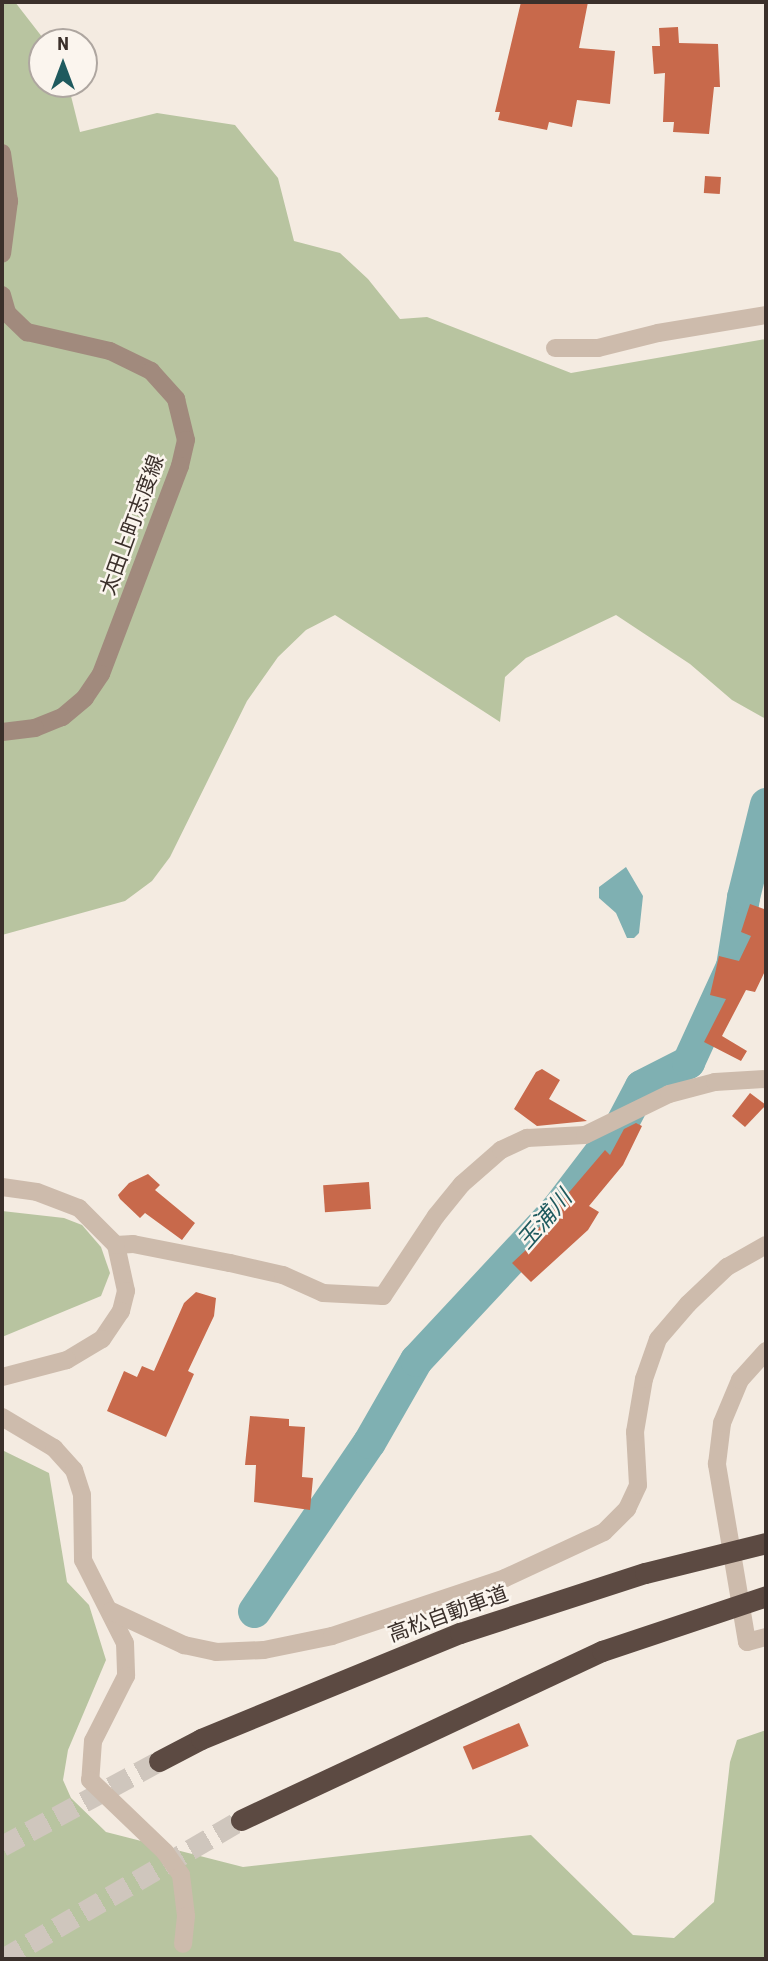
<!DOCTYPE html>
<html>
<head>
<meta charset="utf-8">
<style>
  body { margin:0 }
  #map { position:relative; width:768px; height:1961px; overflow:hidden; background:#f4ebe1; font-family:"Roboto Condensed","Noto Sans JP",sans-serif }
  div>[style] { position:absolute }
  [style*='--x'] { left:calc(var(--x)*1px); top:calc(var(--y)*1px); width:calc(var(--w)*1px); rotate:calc(var(--a)*1deg) }
  .green>* { inset:0; background:#b8c4a0 }
  .water>* { inset:0; background:#7fb0b2 }
  .river>* { height:33px; margin:-16.5px; padding:0 16.5px; transform-origin:16.5px; border-radius:16.5px; background:#7fb0b2 }
  .building>* { inset:0; background:#c8694b; transform-origin:0 0 }
  .motorway-tunnel>* { height:21px; margin-top:-10.5px; transform-origin:0; background:repeating-linear-gradient(90deg,#cfc6bd 0 21px,transparent 0 31px) }
  .minor>* { height:18px; margin:-9px; padding:0 9px; transform-origin:9px; border-radius:9px; background:#cdbbac }
  .tertiary>* { height:18px; margin:-9px; padding:0 9px; transform-origin:9px; border-radius:9px; background:#cdbbac }
  .secondary>* { height:18px; margin:-9px; padding:0 9px; transform-origin:9px; border-radius:9px; background:#a18a7d }
  .motorway>* { height:21px; margin:-10.5px; padding:0 10.5px; transform-origin:10.5px; border-radius:10.5px; background:#5c4a42 }
  span { translate:-50% -50%; white-space:nowrap; text-align:center; line-height:1.15; -webkit-text-stroke:5px #fbf5ee; paint-order:stroke }
  .street-label { font-size:21px; color:#3b302b }
  .water-label { font-size:23px; color:#1f5a5e; font-style:italic }
  .frame { position:absolute; inset:0; border:4px solid #3b302b; pointer-events:none }
  .north { position:absolute; left:28px; top:28px; width:70px; height:70px; box-sizing:border-box; background:#fbf5ee; border:2px solid #aea6a0; border-radius:50%; rotate:0deg; font-size:19px; font-weight:700; line-height:28px; text-align:center; color:#3b302b }
  .north::after { content:''; display:block; margin:auto; width:24px; height:32px; background:#1f5a5e; clip-path:polygon(50% 0,100% 100%,50% 72%,0 100%) }
</style>
</head>
<body>
<div id="map">
  <div class="green">
    <i style="clip-path:polygon(2px 2px,15px 2px,46px 42px,42px 42px,42px 84px,68px 84px,80px 132px,157px 113px,235px 125px,278px 178px,294px 241px,340px 253px,368px 279px,400px 319px,427px 317px,571px 373px,766px 339px,766px 719px,732px 700px,690px 664px,616px 615px,526px 658px,505px 677px,500px 722px,335px 615px,306px 630px,278px 657px,247px 701px,170px 857px,152px 881px,125px 901px,2px 935px)"></i>
    <i style="clip-path:polygon(2px 1211px,64px 1218px,82px 1225px,101px 1247px,110px 1273px,101px 1296px,2px 1337px)"></i>
    <i style="clip-path:polygon(2px 1450px,49px 1473px,67px 1582px,89px 1605px,106px 1660px,68px 1750px,63px 1780px,71px 1798px,106px 1832px,243px 1867px,531px 1835px,633px 1935px,674px 1938px,714px 1902px,730px 1762px,737px 1740px,766px 1730px,766px 1959px,2px 1959px)"></i>
  </div>
  <div class="water">
    <i style="clip-path:polygon(626px 867px,643px 896px,639px 933px,634px 938px,627px 938px,616px 913px,599px 898px,599px 887px)"></i>
  </div>
  <div class="river">
    <i style="--x:254;--y:1611;--w:204;--a:-55.8"></i>
    <i style="--x:369;--y:1442;--w:95;--a:-60.2"></i>
    <i style="--x:416;--y:1360;--w:205;--a:-47"></i>
    <i style="--x:556;--y:1210;--w:106;--a:-52.7"></i>
    <i style="--x:620;--y:1126;--w:45;--a:-62.3"></i>
    <i style="--x:641;--y:1086;--w:53;--a:-27.1"></i>
    <i style="--x:688;--y:1062;--w:106;--a:-65.4"></i>
    <i style="--x:732;--y:966;--w:70;--a:-80.9"></i>
    <i style="--x:743;--y:897;--w:96;--a:-76.1"></i>
  </div>
  <div class="building">
    <i style="clip-path:polygon(521px 2px,588px 2px,579px 48px,615px 51px,610px 104px,577px 100px,572px 127px,549px 122px,547px 130px,498px 120px,500px 112px,495px 112px)"></i>
    <i style="clip-path:polygon(678px 27px,679px 43px,718px 44px,720px 87px,714px 87px,709px 134px,673px 132px,674px 122px,663px 122px,665px 73px,654px 74px,652px 46px,660px 46px,659px 28px)"></i>
    <i style="left:705px;top:176px;width:16px;height:17px;rotate:4deg"></i>
    <i style="clip-path:polygon(750px 904px,764px 909px,766px 904px,766px 969px,755px 992px,746px 990px,722px 1036px,747px 1051px,741px 1061px,704px 1042px,726px 999px,710px 995px,719px 956px,739px 961px,751px 936px,741px 932px)"></i>
    <i style="clip-path:polygon(542px 1069px,560px 1080px,549px 1099px,587px 1121px,537px 1126px,514px 1109px,536px 1072px)"></i>
    <i style="clip-path:polygon(750px 1093px,766px 1105px,745px 1127px,732px 1116px)"></i>
    <i style="clip-path:polygon(636px 1123px,642px 1126px,623px 1165px,589px 1206px,599px 1212px,588px 1230px,531px 1282px,512px 1263px,542px 1235px,536px 1231px,605px 1150px,610px 1155px,624px 1129px)"></i>
    <i style="clip-path:polygon(148px 1174px,160px 1185px,155px 1190px,195px 1223px,182px 1240px,145px 1213px,140px 1218px,120px 1199px,118px 1195px,129px 1183px)"></i>
    <i style="left:369px;top:1182px;width:27px;height:46px;rotate:86deg"></i>
    <i style="clip-path:polygon(196px 1292px,216px 1298px,214px 1316px,188px 1371px,194px 1374px,166px 1437px,107px 1411px,124px 1371px,137px 1377px,142px 1366px,154px 1371px,184px 1303px)"></i>
    <i style="clip-path:polygon(250px 1416px,289px 1419px,289px 1426px,305px 1427px,302px 1477px,313px 1478px,310px 1510px,254px 1502px,256px 1465px,245px 1465px)"></i>
    <i style="left:519px;top:1723px;width:25px;height:61px;rotate:67deg"></i>
  </div>
  <div class="motorway-tunnel">
    <i style="--x:2;--y:1846;--w:179;--a:-28.4"></i>
    <i style="--x:3;--y:1959;--w:276;--a:-30.3"></i>
  </div>
  <div class="minor">
    <i style="--x:555;--y:348;--w:43;--a:0"></i>
    <i style="--x:598;--y:348;--w:62;--a:-14"></i>
    <i style="--x:658;--y:333;--w:109;--a:-9.5"></i>
    <i style="--x:2;--y:1187;--w:35;--a:8"></i>
    <i style="--x:37;--y:1192;--w:45;--a:20.9"></i>
    <i style="--x:79;--y:1208;--w:52;--a:45"></i>
    <i style="--x:116;--y:1245;--w:47;--a:77.7"></i>
    <i style="--x:126;--y:1291;--w:21;--a:104"></i>
    <i style="--x:121;--y:1311;--w:34;--a:124"></i>
    <i style="--x:102;--y:1339;--w:41;--a:149"></i>
    <i style="--x:67;--y:1360;--w:67;--a:165.3"></i>
    <i style="--x:116;--y:1245;--w:17;--a:-3"></i>
    <i style="--x:133;--y:1244;--w:99;--a:11.1"></i>
    <i style="--x:230;--y:1263;--w:54;--a:12.8"></i>
    <i style="--x:283;--y:1275;--w:44;--a:24.2"></i>
    <i style="--x:323;--y:1293;--w:60;--a:2.9"></i>
    <i style="--x:383;--y:1296;--w:96;--a:-56.5"></i>
    <i style="--x:436;--y:1216;--w:41;--a:-50.9"></i>
    <i style="--x:462;--y:1184;--w:52;--a:-41.1"></i>
    <i style="--x:501;--y:1150;--w:29;--a:-25"></i>
    <i style="--x:527;--y:1138;--w:58;--a:-3"></i>
    <i style="--x:585;--y:1135;--w:93;--a:-26"></i>
    <i style="--x:669;--y:1094;--w:48;--a:-14.6"></i>
    <i style="--x:715;--y:1082;--w:51;--a:-3.4"></i>
    <i style="--x:2;--y:1417;--w:61;--a:30.8"></i>
    <i style="--x:54;--y:1448;--w:30;--a:48"></i>
    <i style="--x:74;--y:1470;--w:26;--a:72"></i>
    <i style="--x:82;--y:1495;--w:65;--a:89.1"></i>
    <i style="--x:83;--y:1560;--w:93;--a:63.2"></i>
    <i style="--x:125;--y:1643;--w:33;--a:88"></i>
    <i style="--x:126;--y:1676;--w:73;--a:116.9"></i>
    <i style="--x:93;--y:1741;--w:39;--a:94"></i>
    <i style="--x:90;--y:1780;--w:104;--a:43.8"></i>
    <i style="--x:165;--y:1852;--w:28;--a:55"></i>
    <i style="--x:181;--y:1875;--w:41;--a:83"></i>
    <i style="--x:186;--y:1916;--w:28;--a:96"></i>
    <i style="--x:111;--y:1611;--w:81;--a:25"></i>
    <i style="--x:184;--y:1645;--w:33;--a:12"></i>
    <i style="--x:216;--y:1652;--w:48;--a:-2.4"></i>
    <i style="--x:264;--y:1650;--w:69;--a:-11.6"></i>
    <i style="--x:332;--y:1636;--w:182;--a:-18.5"></i>
    <i style="--x:505;--y:1578;--w:109;--a:-24.9"></i>
    <i style="--x:604;--y:1532;--w:33;--a:-45"></i>
    <i style="--x:627;--y:1509;--w:26;--a:-65"></i>
    <i style="--x:638;--y:1485;--w:53;--a:-93.2"></i>
    <i style="--x:635;--y:1432;--w:54;--a:-80.4"></i>
    <i style="--x:644;--y:1379;--w:42;--a:-70.7"></i>
    <i style="--x:658;--y:1339;--w:46;--a:-49.4"></i>
    <i style="--x:688;--y:1304;--w:54;--a:-43.5"></i>
    <i style="--x:727;--y:1267;--w:45;--a:-29.4"></i>
    <i style="--x:747;--y:1642;--w:20;--a:-15"></i>
  </div>
  <div class="tertiary">
    <i style="--x:747;--y:1642;--w:181;--a:-99.6"></i>
    <i style="--x:717;--y:1464;--w:41;--a:-83"></i>
    <i style="--x:722;--y:1423;--w:47;--a:-67.3"></i>
    <i style="--x:740;--y:1380;--w:39;--a:-48"></i>
  </div>
  <div class="secondary">
    <i style="--x:2;--y:153;--w:49;--a:81.7"></i>
    <i style="--x:9;--y:201;--w:53;--a:97.5"></i>
    <i style="--x:2;--y:295;--w:19;--a:74"></i>
    <i style="--x:7;--y:313;--w:28;--a:44"></i>
    <i style="--x:27;--y:332;--w:85;--a:12.9"></i>
    <i style="--x:110;--y:351;--w:46;--a:26"></i>
    <i style="--x:151;--y:371;--w:38;--a:48"></i>
    <i style="--x:176;--y:399;--w:42;--a:76.3"></i>
    <i style="--x:186;--y:440;--w:27;--a:103"></i>
    <i style="--x:180;--y:466;--w:222;--a:110.8"></i>
    <i style="--x:101;--y:674;--w:29;--a:124"></i>
    <i style="--x:85;--y:698;--w:30;--a:140"></i>
    <i style="--x:62;--y:717;--w:29;--a:158"></i>
    <i style="--x:35;--y:728;--w:33;--a:173"></i>
  </div>
  <div class="motorway">
    <i style="--x:159;--y:1761;--w:47;--a:-27.6"></i>
    <i style="--x:201;--y:1739;--w:280;--a:-22.3"></i>
    <i style="--x:460;--y:1633;--w:194;--a:-18"></i>
    <i style="--x:645;--y:1573;--w:125;--a:-13.9"></i>
    <i style="--x:241;--y:1820;--w:399;--a:-25.1"></i>
    <i style="--x:602;--y:1651;--w:173;--a:-18.5"></i>
  </div>
  <div class="street-label">
    <span style="left:132px;top:525px;rotate:-70deg">太田上町志度線</span>
    <span style="left:448px;top:1614px;rotate:-20deg">高松自動車道</span>
  </div>
  <div class="water-label">
    <span style="left:545px;top:1220px;rotate:-49deg">玉浦川</span>
  </div>
  <div class="frame"></div>
  <div class="north">N</div>
</div>
</body>
</html>
